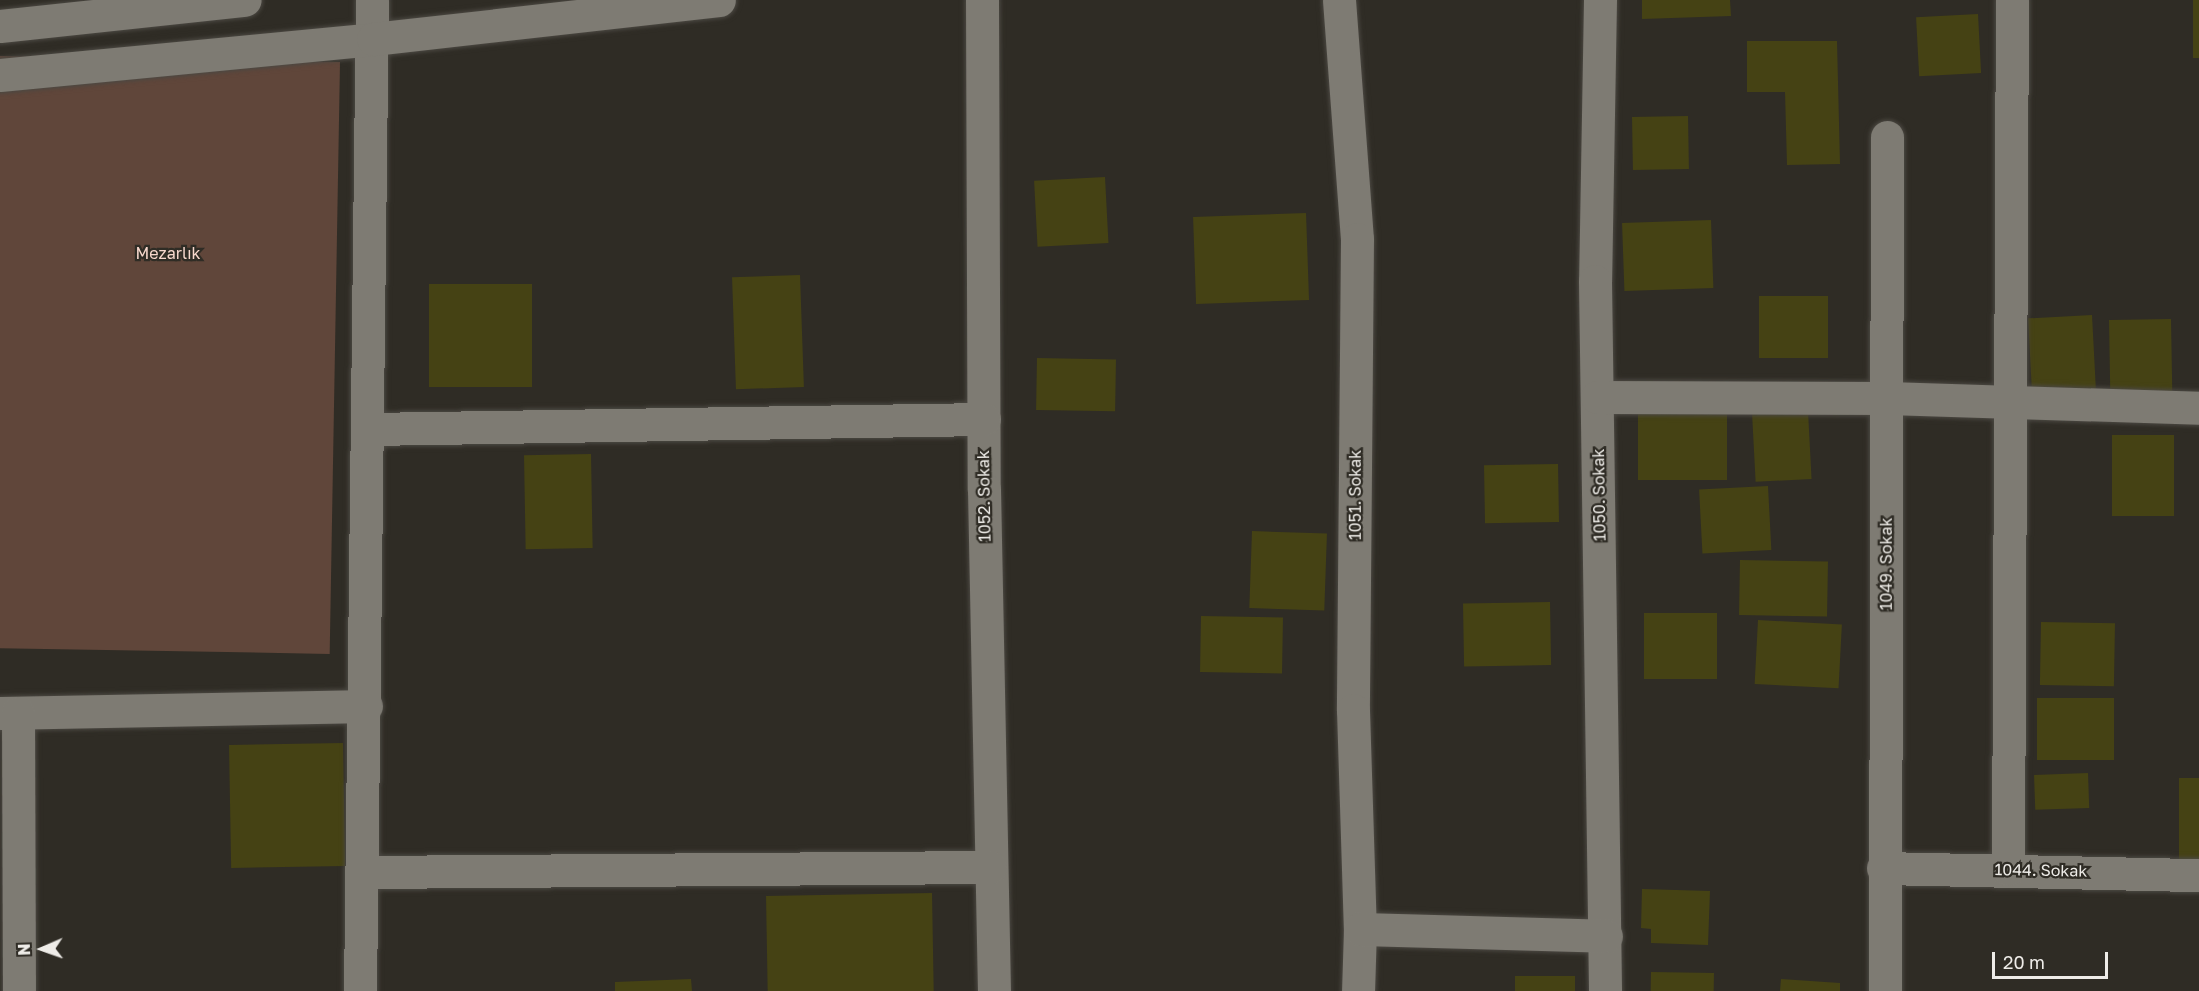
<!DOCTYPE html>
<html>
<head>
<meta charset="utf-8">
<style>
  body { margin:0 }
  #map { position:relative; width:2199px; height:991px; overflow:hidden; background:#2f2c25; font-family:"Golos Text",sans-serif }
  div>[style] { position:absolute }
  [style*='--x'] { left:calc(var(--x)*1px); top:calc(var(--y)*1px); width:calc(var(--w)*1px); rotate:calc(var(--a)*1deg) }
  .green>* { inset:0; background:#60463a; transform-origin:0 0 }
  .building>* { inset:0; background:#454214; transform-origin:0 0 }
  .roads { filter:drop-shadow(0 0 2px #4b4842) drop-shadow(0 0 2px #4b4842) }
  .street>* { height:33px; margin:-16.5px; padding:0 16.5px; transform-origin:16.5px; border-radius:16.5px; background:#7e7b73 }
  .secondary>* { height:33px; margin:-16.5px; padding:0 16.5px; transform-origin:16.5px; border-radius:16.5px; background:#7e7b73 }
  span { translate:-50% -50%; white-space:nowrap; text-align:center; line-height:1.15; -webkit-text-stroke:4.5px #2f2c25; paint-order:stroke }
  .park-label { font-size:16px; color:#f7d8cc }
  .street-label { font-size:16px; color:#eeece8 }
  .north { position:absolute; left:12px; top:919px; width:60px; height:60px; -webkit-text-stroke:4px #2f2c25; paint-order:stroke; rotate:268deg; font-size:16px; font-weight:700; line-height:24px; text-align:center; color:#eeece8 }
  .north::after { content:''; display:block; margin:auto; width:21px; height:27px; background:#eeece8; clip-path:polygon(50% 0,100% 100%,50% 72%,0 100%) }
  .scale { position:absolute; left:1992px; top:952px; width:116px; height:27px; box-sizing:border-box; border:3px solid #eeece8; border-top:0; padding-left:8px; font-size:18px; line-height:21px; white-space:nowrap; color:#eeece8; -webkit-text-stroke:4px #2f2c25; paint-order:stroke }
</style>
</head>
<body>
<div id="map">
  <div class="green">
    <i style="left:340px;top:62px;width:592px;height:342px;rotate:91deg"></i>
  </div>
  <div class="building">
    <i style="clip-path:polygon(1642px 0,1730px 0,1731px 16px,1642px 19px)"></i>
    <i style="left:2193px;top:0;width:6px;height:58px"></i>
    <i style="left:1978px;top:14px;width:59px;height:62px;rotate:87deg"></i>
    <i style="clip-path:polygon(1747px 41px,1837px 41px,1840px 164px,1787px 165px,1785px 92px,1747px 92px)"></i>
    <i style="left:1688px;top:116px;width:53px;height:56px;rotate:89deg"></i>
    <i style="left:1105px;top:177px;width:66px;height:71px;rotate:87deg"></i>
    <i style="left:1306px;top:213px;width:87px;height:113px;rotate:88deg"></i>
    <i style="left:1711px;top:220px;width:68px;height:89px;rotate:88deg"></i>
    <i style="left:800px;top:275px;width:112px;height:68px;rotate:88deg"></i>
    <i style="left:532px;top:284px;width:103px;height:103px;rotate:90deg"></i>
    <i style="left:1828px;top:296px;width:62px;height:69px;rotate:90deg"></i>
    <i style="left:2092px;top:315px;width:76px;height:64px;rotate:87deg"></i>
    <i style="left:2171px;top:319px;width:72px;height:62px;rotate:89deg"></i>
    <i style="left:1037px;top:358px;width:79px;height:52px;rotate:1deg"></i>
    <i style="left:1808px;top:411px;width:68px;height:56px;rotate:87deg"></i>
    <i style="left:1727px;top:412px;width:68px;height:89px;rotate:90deg"></i>
    <i style="left:2112px;top:435px;width:62px;height:81px"></i>
    <i style="left:591px;top:454px;width:94px;height:67px;rotate:89deg"></i>
    <i style="left:1558px;top:464px;width:58px;height:74px;rotate:89deg"></i>
    <i style="left:1768px;top:486px;width:64px;height:69px;rotate:87deg"></i>
    <i style="left:1252px;top:531px;width:75px;height:77px;rotate:2deg"></i>
    <i style="left:1740px;top:560px;width:88px;height:55px;rotate:1deg"></i>
    <i style="left:1550px;top:602px;width:63px;height:87px;rotate:89deg"></i>
    <i style="left:1717px;top:613px;width:66px;height:73px;rotate:90deg"></i>
    <i style="left:1201px;top:616px;width:82px;height:56px;rotate:1deg"></i>
    <i style="left:1758px;top:620px;width:84px;height:64px;rotate:3deg"></i>
    <i style="left:2041px;top:622px;width:74px;height:63px;rotate:1deg"></i>
    <i style="left:2037px;top:698px;width:77px;height:62px"></i>
    <i style="left:343px;top:743px;width:123px;height:114px;rotate:89deg"></i>
    <i style="left:2088px;top:773px;width:35px;height:54px;rotate:88deg"></i>
    <i style="left:2199px;top:778px;width:81px;height:20px;rotate:90deg"></i>
    <i style="clip-path:polygon(1642px 889px,1710px 891px,1708px 945px,1651px 943px,1651px 929px,1641px 928px)"></i>
    <i style="left:932px;top:893px;width:98px;height:166px;rotate:89deg"></i>
    <i style="left:1651px;top:972px;width:63px;height:19px;rotate:1deg"></i>
    <i style="left:1575px;top:976px;width:15px;height:60px;rotate:90deg"></i>
    <i style="clip-path:polygon(691px 979px,692px 991px,615px 991px,615px 982px)"></i>
    <i style="clip-path:polygon(1781px 979px,1840px 983px,1840px 991px,1780px 991px)"></i>
  </div>
  <div class="roads">
    <div class="street">
      <i style="--x:982;--y:0;--w:489;--a:89.8"></i>
      <i style="--x:984;--y:489;--w:502;--a:88.86"></i>
      <i style="--x:1339;--y:0;--w:240;--a:85.7"></i>
      <i style="--x:1357;--y:239;--w:471;--a:90.5"></i>
      <i style="--x:1353;--y:710;--w:219;--a:88.2"></i>
      <i style="--x:1360;--y:929;--w:62;--a:91.8"></i>
      <i style="--x:1600;--y:0;--w:281;--a:91"></i>
      <i style="--x:1595;--y:281;--w:710;--a:89.19"></i>
      <i style="--x:1597;--y:397;--w:291;--a:0.2"></i>
      <i style="--x:1888;--y:398;--w:311;--a:1.8"></i>
      <i style="--x:369;--y:429;--w:615;--a:-0.93"></i>
      <i style="--x:0;--y:713;--w:366;--a:-1.1"></i>
      <i style="--x:18;--y:713;--w:278;--a:89.8"></i>
      <i style="--x:1883;--y:868;--w:316;--a:1.3"></i>
      <i style="--x:2008;--y:869;--w:869;--a:-89.74"></i>
      <i style="--x:365;--y:872;--w:625;--a:-0.46"></i>
      <i style="--x:1360;--y:929;--w:246;--a:1.6"></i>
      <i style="--x:360;--y:991;--w:991;--a:-89.31"></i>
      <i style="--x:1885;--y:991;--w:854;--a:-89.87"></i>
    </div>
    <div class="secondary">
      <i style="--x:0;--y:26;--w:246;--a:-6.1"></i>
      <i style="--x:0;--y:75;--w:375;--a:-5.5"></i>
      <i style="--x:373;--y:39;--w:348;--a:-6.4"></i>
    </div>
  </div>
  <div class="park-label">
    <span style="left:168px;top:253px">Mezarlık</span>
  </div>
  <div class="street-label">
    <span style="left:1355px;top:495px;rotate:-90deg">1051. Sokak</span>
    <span style="left:1599px;top:495px;rotate:-91deg">1050. Sokak</span>
    <span style="left:984px;top:496px;rotate:-91deg">1052. Sokak</span>
    <span style="left:1886px;top:564px;rotate:-90deg">1049. Sokak</span>
    <span style="left:2041px;top:870px;rotate:1deg">1044. Sokak</span>
  </div>
  <div class="north">N</div>
  <div class="scale">20 m</div>
</div>
</body>
</html>
